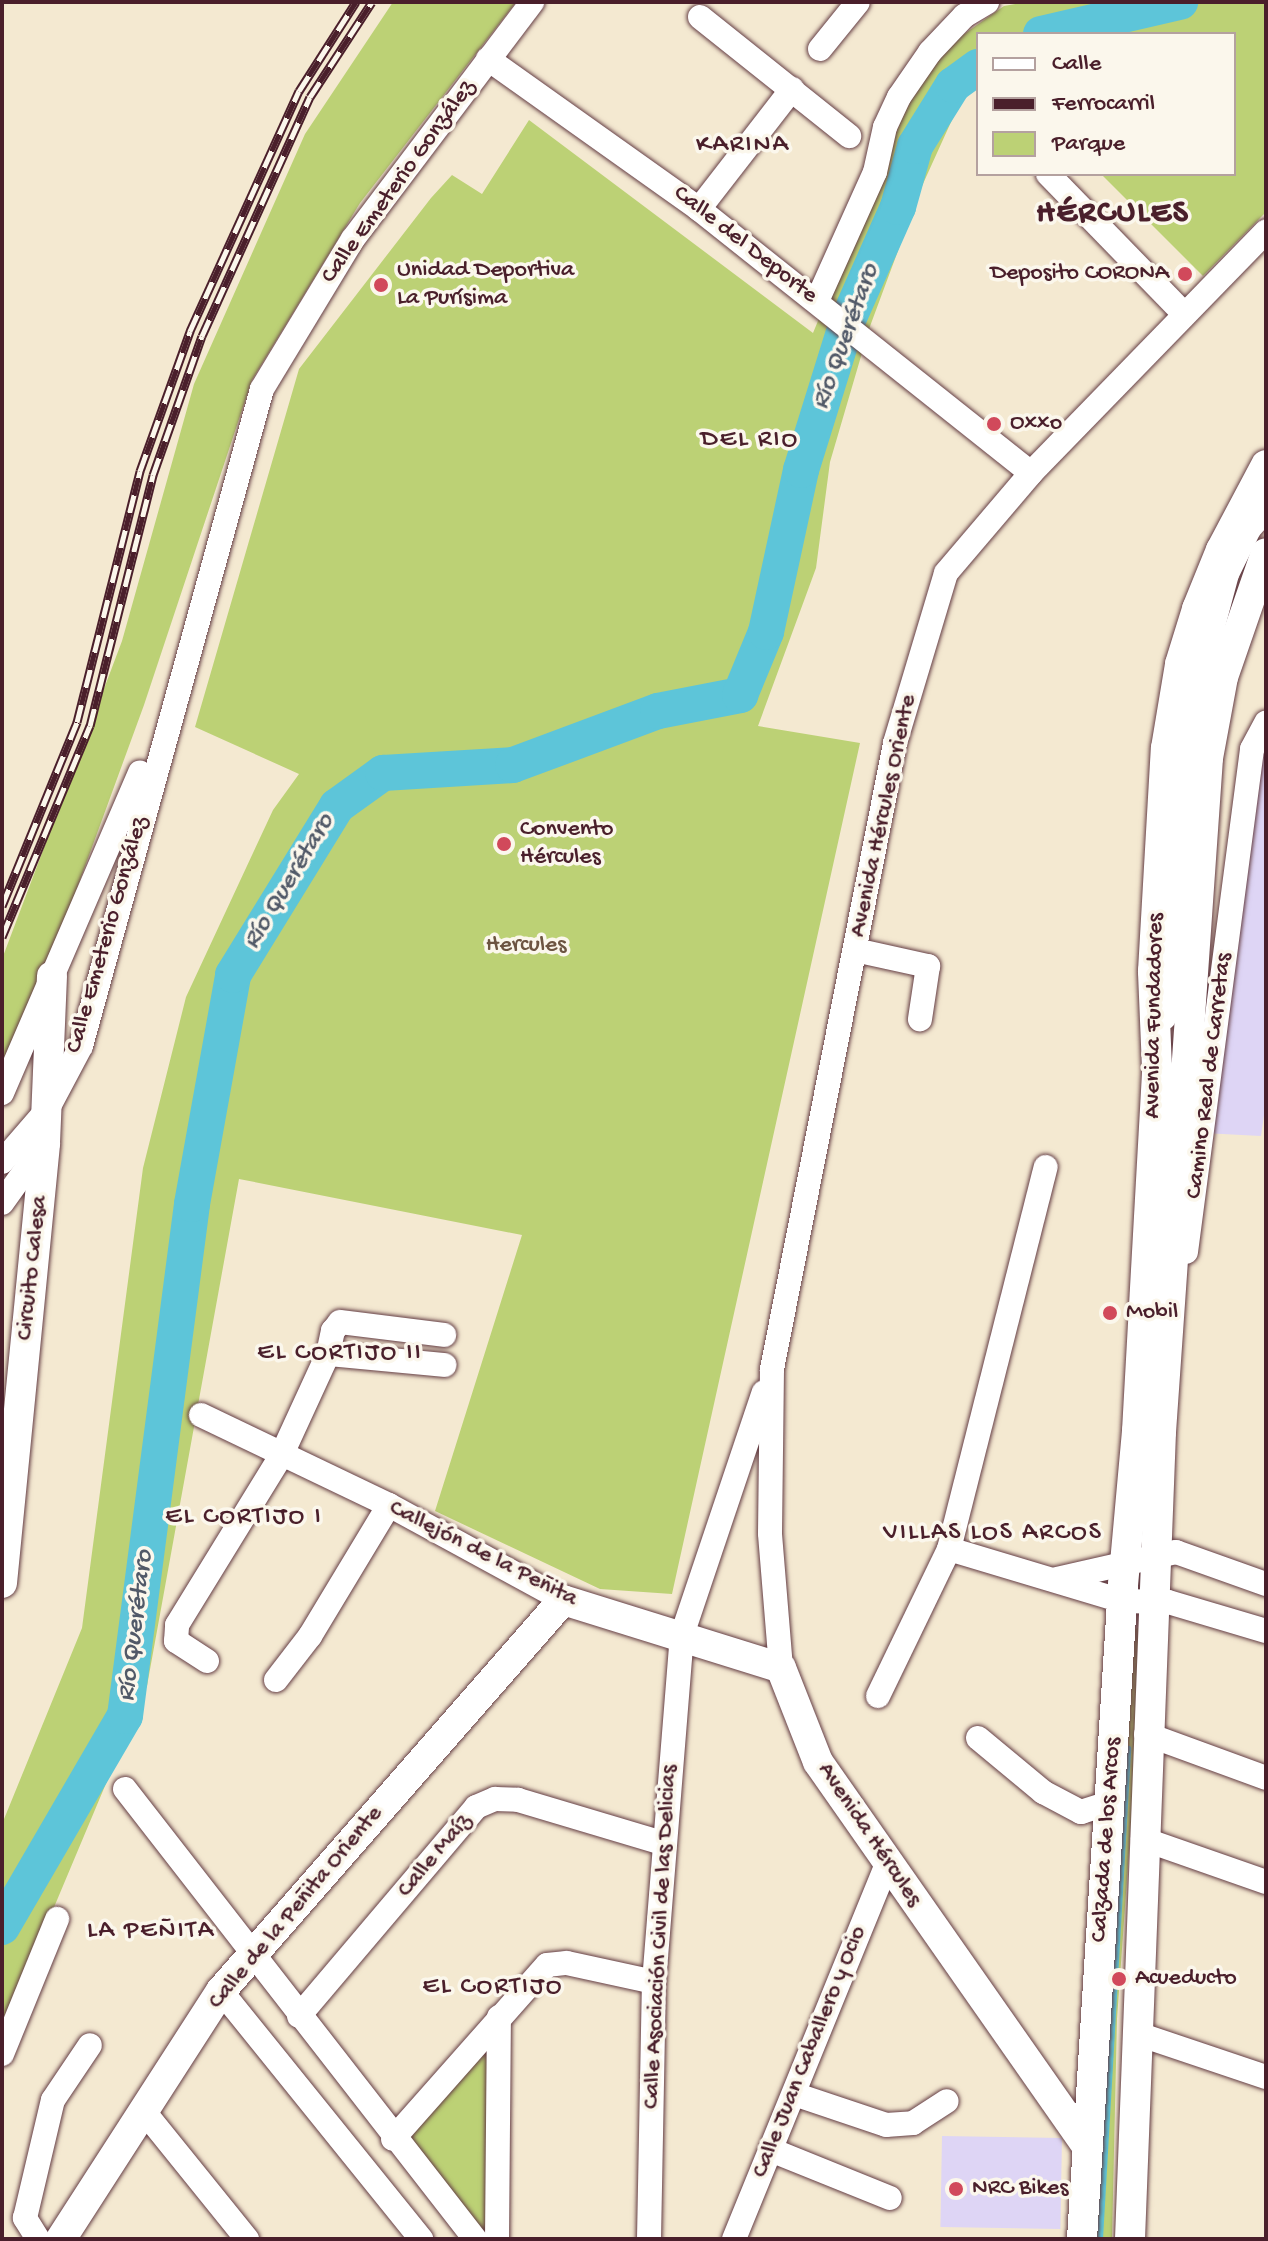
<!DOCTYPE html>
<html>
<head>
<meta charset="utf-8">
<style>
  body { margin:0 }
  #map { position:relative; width:1268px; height:2241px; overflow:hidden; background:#f4e9d1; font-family:"Gochi Hand",sans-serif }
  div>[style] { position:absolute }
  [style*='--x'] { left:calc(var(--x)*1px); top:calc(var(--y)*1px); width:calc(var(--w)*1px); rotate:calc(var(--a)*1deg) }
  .built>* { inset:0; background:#ded5f5; transform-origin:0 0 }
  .green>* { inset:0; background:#bcd175 }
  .stream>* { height:6px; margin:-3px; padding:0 3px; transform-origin:3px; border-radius:3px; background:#5dc5d9 }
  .river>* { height:36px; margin:-18px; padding:0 18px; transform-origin:18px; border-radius:18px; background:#5dc5d9 }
  .roads { filter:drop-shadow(0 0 2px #643d44) drop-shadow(0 0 2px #643d44) }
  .minor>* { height:24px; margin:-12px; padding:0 12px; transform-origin:12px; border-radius:12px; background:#fff }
  .major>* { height:30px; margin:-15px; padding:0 15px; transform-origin:15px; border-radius:15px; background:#fff }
  .rail>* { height:9px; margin-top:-4.5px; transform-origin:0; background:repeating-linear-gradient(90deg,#fbf7ec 0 18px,#4a1f2b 0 36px); box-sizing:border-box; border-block:2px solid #4a1f2b }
  .dots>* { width:22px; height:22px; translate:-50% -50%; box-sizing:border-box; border:4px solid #fbf7ec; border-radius:50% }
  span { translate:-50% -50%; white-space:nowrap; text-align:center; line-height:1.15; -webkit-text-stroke:7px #fbf7ec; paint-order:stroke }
  .street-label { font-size:24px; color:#4a1f2b }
  .poi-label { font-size:24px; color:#4a1f2b }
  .left { translate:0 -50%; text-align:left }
  .right { translate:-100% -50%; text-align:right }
  .park-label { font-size:24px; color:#6c5441 }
  .neighbourhood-label { font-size:26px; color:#4a1f2b; letter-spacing:2px }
  .water-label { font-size:26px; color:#515968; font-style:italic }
  .district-label { font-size:32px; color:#4a1f2b; font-weight:700; letter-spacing:2px }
  .frame { position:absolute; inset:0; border:4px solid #4a1f2b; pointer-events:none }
  .legend { position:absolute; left:976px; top:32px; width:260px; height:144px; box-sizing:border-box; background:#fbf7ec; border:2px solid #b4a19f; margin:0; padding:10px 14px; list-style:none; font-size:24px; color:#4a1f2b }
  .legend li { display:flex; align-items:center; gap:16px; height:40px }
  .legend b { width:40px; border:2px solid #b4a19f }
</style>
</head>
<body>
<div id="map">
  <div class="built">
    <i style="clip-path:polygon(1252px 749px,1266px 749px,1266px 1101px,1261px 1136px,1203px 1133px)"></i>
    <i style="left:942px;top:2136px;width:120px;height:91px;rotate:1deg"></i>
  </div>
  <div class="green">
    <i style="clip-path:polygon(393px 2px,516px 2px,360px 203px,252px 380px,144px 705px,35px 1003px,2px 1065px,2px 959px,122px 641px,194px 384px,305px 134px)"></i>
    <i style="clip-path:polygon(1027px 2px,1266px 2px,1266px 212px,1203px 276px,1101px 174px,1234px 174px,1234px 34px,978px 34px,978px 86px,961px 100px,922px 186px,869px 329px,830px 462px,816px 568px,758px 726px,860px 743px,672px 1594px,600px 1589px,435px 1511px,522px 1235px,239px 1179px,147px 1686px,2px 2031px,2px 1824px,82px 1628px,143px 1168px,186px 997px,273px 810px,299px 774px,195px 727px,299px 369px,431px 198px,452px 175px,482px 194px,529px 120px,813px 333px,905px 111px,940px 51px,1004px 6px)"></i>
    <i style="clip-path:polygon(1145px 1626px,1117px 2019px,1112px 2239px,1085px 2239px,1125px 1632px)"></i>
    <i style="clip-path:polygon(499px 2017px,497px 2239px,475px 2239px,393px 2139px)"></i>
  </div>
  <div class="stream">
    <i style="--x:1100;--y:2239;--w:491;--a:-86.7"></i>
  </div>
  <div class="river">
    <i style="--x:1041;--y:34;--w:143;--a:-13"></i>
    <i style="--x:2;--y:1927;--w:244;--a:-59.8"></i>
    <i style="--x:125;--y:1716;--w:516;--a:-82.54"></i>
    <i style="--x:192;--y:1204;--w:233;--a:-79.8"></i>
    <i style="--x:233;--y:975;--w:198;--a:-58.4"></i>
    <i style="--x:337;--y:806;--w:57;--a:-35.7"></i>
    <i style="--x:383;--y:773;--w:130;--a:-3.5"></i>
    <i style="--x:513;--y:765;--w:155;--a:-20.4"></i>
    <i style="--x:658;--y:711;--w:84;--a:-11"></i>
    <i style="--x:740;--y:695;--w:68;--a:-67.6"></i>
    <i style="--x:766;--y:632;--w:166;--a:-77.8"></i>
    <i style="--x:801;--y:470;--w:155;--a:-72.7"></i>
    <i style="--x:847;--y:322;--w:126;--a:-66.1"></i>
    <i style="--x:898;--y:207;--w:63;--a:-74.4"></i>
    <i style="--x:915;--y:146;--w:72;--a:-58.1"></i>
    <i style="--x:953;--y:85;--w:31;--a:-36"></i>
  </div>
  <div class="roads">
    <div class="minor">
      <i style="--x:700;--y:17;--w:191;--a:38.6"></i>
      <i style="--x:820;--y:49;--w:60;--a:-51"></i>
      <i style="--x:488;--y:59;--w:259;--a:35.4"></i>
      <i style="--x:699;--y:209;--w:424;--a:38.5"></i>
      <i style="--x:1048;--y:174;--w:195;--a:45.8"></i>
      <i style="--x:699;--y:209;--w:152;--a:-52.2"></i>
      <i style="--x:817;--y:301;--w:141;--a:-65.8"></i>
      <i style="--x:875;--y:172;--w:46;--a:-77.5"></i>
      <i style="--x:885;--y:127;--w:33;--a:-65"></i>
      <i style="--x:899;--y:97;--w:55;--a:-55.4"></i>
      <i style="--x:930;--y:52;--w:50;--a:-46.6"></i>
      <i style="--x:964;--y:16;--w:27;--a:-31"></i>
      <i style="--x:855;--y:950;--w:75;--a:12.4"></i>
      <i style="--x:928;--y:966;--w:54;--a:98.6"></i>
      <i style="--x:1164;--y:1018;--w:307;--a:-85.1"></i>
      <i style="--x:1190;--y:712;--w:143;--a:-75"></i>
      <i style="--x:1227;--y:574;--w:50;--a:-63.9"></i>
      <i style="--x:1249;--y:529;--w:25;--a:-48"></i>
      <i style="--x:2;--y:1093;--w:349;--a:-66.7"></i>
      <i style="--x:2;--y:1162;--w:69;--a:-49.1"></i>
      <i style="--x:47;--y:1110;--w:72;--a:-62"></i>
      <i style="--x:81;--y:1046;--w:681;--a:-74.6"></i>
      <i style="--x:262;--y:389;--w:175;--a:-58.8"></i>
      <i style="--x:353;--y:239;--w:297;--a:-52.9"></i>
      <i style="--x:2;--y:1203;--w:74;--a:-54.4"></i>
      <i style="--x:1186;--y:1252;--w:507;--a:-82.52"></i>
      <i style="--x:1252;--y:749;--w:30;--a:-62"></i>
      <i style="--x:328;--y:1354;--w:117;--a:5.4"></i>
      <i style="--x:201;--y:1415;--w:208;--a:25.6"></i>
      <i style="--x:389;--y:1505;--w:198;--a:28.6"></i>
      <i style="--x:949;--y:1549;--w:181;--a:16.7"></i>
      <i style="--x:1122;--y:1601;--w:46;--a:1.2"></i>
      <i style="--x:1168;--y:1602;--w:102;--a:16.5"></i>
      <i style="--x:1057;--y:1579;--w:122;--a:-12.8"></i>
      <i style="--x:1176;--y:1552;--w:96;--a:19.6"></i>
      <i style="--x:207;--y:1661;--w:37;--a:-147"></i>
      <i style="--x:176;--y:1641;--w:16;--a:-86"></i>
      <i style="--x:177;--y:1625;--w:201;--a:-58.4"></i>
      <i style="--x:282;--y:1454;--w:110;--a:-65.3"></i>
      <i style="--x:328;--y:1354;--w:24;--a:-78"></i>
      <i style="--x:333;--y:1331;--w:11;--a:-52"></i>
      <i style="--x:340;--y:1322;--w:105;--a:7.1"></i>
      <i style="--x:781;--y:1668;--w:135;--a:-94.7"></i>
      <i style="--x:770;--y:1533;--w:164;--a:-89.3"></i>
      <i style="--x:772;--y:1369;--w:638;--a:-78.88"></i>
      <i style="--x:895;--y:743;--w:177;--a:-73.3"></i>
      <i style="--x:946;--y:573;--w:131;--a:-49.6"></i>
      <i style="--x:1031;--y:473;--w:337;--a:-45.8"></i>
      <i style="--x:276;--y:1680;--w:56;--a:-52.3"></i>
      <i style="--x:310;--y:1636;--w:153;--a:-58.9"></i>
      <i style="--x:878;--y:1696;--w:163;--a:-64.2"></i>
      <i style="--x:949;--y:1549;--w:394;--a:-75.8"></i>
      <i style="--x:1146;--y:1734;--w:128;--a:20.1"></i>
      <i style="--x:978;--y:1738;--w:85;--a:39.7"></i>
      <i style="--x:1043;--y:1792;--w:43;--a:27.8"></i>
      <i style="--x:1081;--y:1812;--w:29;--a:-18"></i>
      <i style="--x:125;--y:1789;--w:570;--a:52.13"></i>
      <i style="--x:1143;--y:1839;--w:130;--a:19.3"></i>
      <i style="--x:221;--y:1991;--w:319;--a:51.1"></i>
      <i style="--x:299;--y:2016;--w:274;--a:-49.7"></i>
      <i style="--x:476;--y:1807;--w:21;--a:-23"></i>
      <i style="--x:495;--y:1799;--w:23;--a:2"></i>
      <i style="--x:518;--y:1800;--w:150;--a:16.6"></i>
      <i style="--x:1138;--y:2034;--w:135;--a:18.6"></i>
      <i style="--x:2;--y:2054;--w:146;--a:-67.8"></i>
      <i style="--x:794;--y:2094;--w:97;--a:18.6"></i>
      <i style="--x:886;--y:2125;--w:27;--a:-4"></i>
      <i style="--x:913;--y:2123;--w:40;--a:-32.9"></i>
      <i style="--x:146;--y:2114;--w:161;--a:51.1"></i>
      <i style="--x:393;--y:2139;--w:232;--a:-48.5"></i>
      <i style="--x:547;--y:1965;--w:20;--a:-6"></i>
      <i style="--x:567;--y:1963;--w:89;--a:12.3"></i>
      <i style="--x:771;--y:2150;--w:128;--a:22"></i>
      <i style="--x:38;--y:2239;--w:25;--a:-122"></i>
      <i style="--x:25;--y:2218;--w:121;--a:-76.7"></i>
      <i style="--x:53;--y:2100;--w:66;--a:-56.1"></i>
      <i style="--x:497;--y:2239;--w:222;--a:-89.5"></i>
      <i style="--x:649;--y:2239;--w:257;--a:-88.9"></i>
      <i style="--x:654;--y:1982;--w:348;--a:-85.4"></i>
      <i style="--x:682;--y:1635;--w:256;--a:-71.4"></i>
      <i style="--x:734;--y:2239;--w:403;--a:-67.8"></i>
    </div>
    <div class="major">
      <i style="--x:2;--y:1583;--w:442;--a:-84.4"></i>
      <i style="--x:45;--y:1143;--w:167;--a:-87.6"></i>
      <i style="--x:61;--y:2239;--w:295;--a:-57.2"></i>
      <i style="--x:221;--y:1991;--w:519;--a:-48.82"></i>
      <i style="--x:563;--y:1600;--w:228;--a:17.3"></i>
      <i style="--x:781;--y:1668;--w:101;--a:68.5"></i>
      <i style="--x:818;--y:1762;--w:470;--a:55"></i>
      <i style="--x:1082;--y:2239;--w:655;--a:-86.41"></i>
      <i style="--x:1123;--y:1585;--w:155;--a:-84.8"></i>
      <i style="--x:1137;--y:1431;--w:364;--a:-86.8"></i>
      <i style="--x:1157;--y:1068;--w:97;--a:-92.4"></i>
      <i style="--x:1153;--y:971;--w:223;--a:-86.7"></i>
      <i style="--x:1166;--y:748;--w:85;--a:-80.5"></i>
      <i style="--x:1180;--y:664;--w:58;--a:-72.8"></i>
      <i style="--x:1197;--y:609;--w:64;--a:-67.9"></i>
      <i style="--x:1221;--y:550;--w:96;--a:-62.1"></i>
      <i style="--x:1130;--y:2239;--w:808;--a:-87.8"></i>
      <i style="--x:1161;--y:1432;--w:676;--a:-86.01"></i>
      <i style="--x:1208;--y:758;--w:82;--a:-79.5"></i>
      <i style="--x:1223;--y:677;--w:131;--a:-70.9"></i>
    </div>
  </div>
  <div class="rail">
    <i style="--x:2;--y:906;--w:199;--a:-67.8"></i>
    <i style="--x:77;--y:722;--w:259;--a:-75.9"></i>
    <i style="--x:140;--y:471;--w:149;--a:-70.3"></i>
    <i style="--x:190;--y:331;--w:264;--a:-65.6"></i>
    <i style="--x:299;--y:91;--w:106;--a:-57.4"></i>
    <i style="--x:2;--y:937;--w:229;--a:-67.4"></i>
    <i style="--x:90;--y:726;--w:259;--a:-75.9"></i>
    <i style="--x:153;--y:475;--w:147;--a:-70.6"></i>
    <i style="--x:202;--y:336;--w:262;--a:-65.7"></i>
    <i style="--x:310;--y:97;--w:113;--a:-56.9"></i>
  </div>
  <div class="dots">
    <i style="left:1185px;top:274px;background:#d1495b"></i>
    <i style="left:381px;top:285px;background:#d1495b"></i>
    <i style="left:994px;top:424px;background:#d1495b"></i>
    <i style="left:504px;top:844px;background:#d1495b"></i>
    <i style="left:1110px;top:1313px;background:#d1495b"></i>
    <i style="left:1119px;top:1979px;background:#d1495b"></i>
    <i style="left:956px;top:2189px;background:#d1495b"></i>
  </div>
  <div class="street-label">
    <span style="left:399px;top:182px;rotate:-54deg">Calle Emeterio González</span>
    <span style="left:745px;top:245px;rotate:38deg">Calle del Deporte</span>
    <span style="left:884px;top:816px;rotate:-78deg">Avenida Hércules Oriente</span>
    <span style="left:108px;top:935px;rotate:-74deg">Calle Emeterio González</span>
    <span style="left:1155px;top:1016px;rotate:-89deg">Avenida Fundadores</span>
    <span style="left:1210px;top:1076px;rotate:-83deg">Camino Real de Carretas</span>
    <span style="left:33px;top:1268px;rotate:-84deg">Circuito Calesa</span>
    <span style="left:483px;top:1554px;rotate:27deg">Callejón de la Peñita</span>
    <span style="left:869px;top:1835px;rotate:56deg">Avenida Hércules</span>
    <span style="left:1107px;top:1840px;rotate:-86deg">Calzada de los Arcos</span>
    <span style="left:435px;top:1856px;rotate:-50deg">Calle Maíz</span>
    <span style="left:296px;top:1908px;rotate:-50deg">Calle de la Peñita Oriente</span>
    <span style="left:661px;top:1937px;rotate:-87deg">Calle Asociación Civil de las Delicias</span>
    <span style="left:810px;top:2052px;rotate:-68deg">Calle Juan Caballero y Ocio</span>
  </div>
  <div class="poi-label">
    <span class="left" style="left:397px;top:285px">Unidad Deportiva<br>La Purísima</span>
    <span class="right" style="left:1169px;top:274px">Deposito CORONA</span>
    <span class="left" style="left:1010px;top:424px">Oxxo</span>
    <span class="left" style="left:520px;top:844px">Convento<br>Hércules</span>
    <span class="left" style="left:1126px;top:1313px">Mobil</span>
    <span class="left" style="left:1135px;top:1979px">Acueducto</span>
    <span class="left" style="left:972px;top:2189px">NRC Bikes</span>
  </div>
  <div class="park-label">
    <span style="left:526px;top:946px">Hercules</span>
  </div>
  <div class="neighbourhood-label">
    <span style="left:743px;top:146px">KARINA</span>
    <span style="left:750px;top:441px">DEL RIO</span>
    <span style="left:340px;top:1354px">EL CORTIJO II</span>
    <span style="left:244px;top:1518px">EL CORTIJO I</span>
    <span style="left:993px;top:1534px">VILLAS LOS ARCOS</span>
    <span style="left:151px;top:1932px">LA PEÑITA</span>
    <span style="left:493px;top:1988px">EL CORTIJO</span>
  </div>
  <div class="water-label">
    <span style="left:847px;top:337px;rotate:-70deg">Río Querétaro</span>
    <span style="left:290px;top:882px;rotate:-59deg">Río Querétaro</span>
    <span style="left:137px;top:1626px;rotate:-83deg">Río Querétaro</span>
  </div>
  <div class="district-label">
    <span style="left:1113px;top:214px">HÉRCULES</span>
  </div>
  <div class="frame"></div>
  <ul class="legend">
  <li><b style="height:10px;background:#fff"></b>Calle</li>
  <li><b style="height:10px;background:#4a1f2b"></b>Ferrocarril</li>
  <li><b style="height:22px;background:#bcd175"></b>Parque</li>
  </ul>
</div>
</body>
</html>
